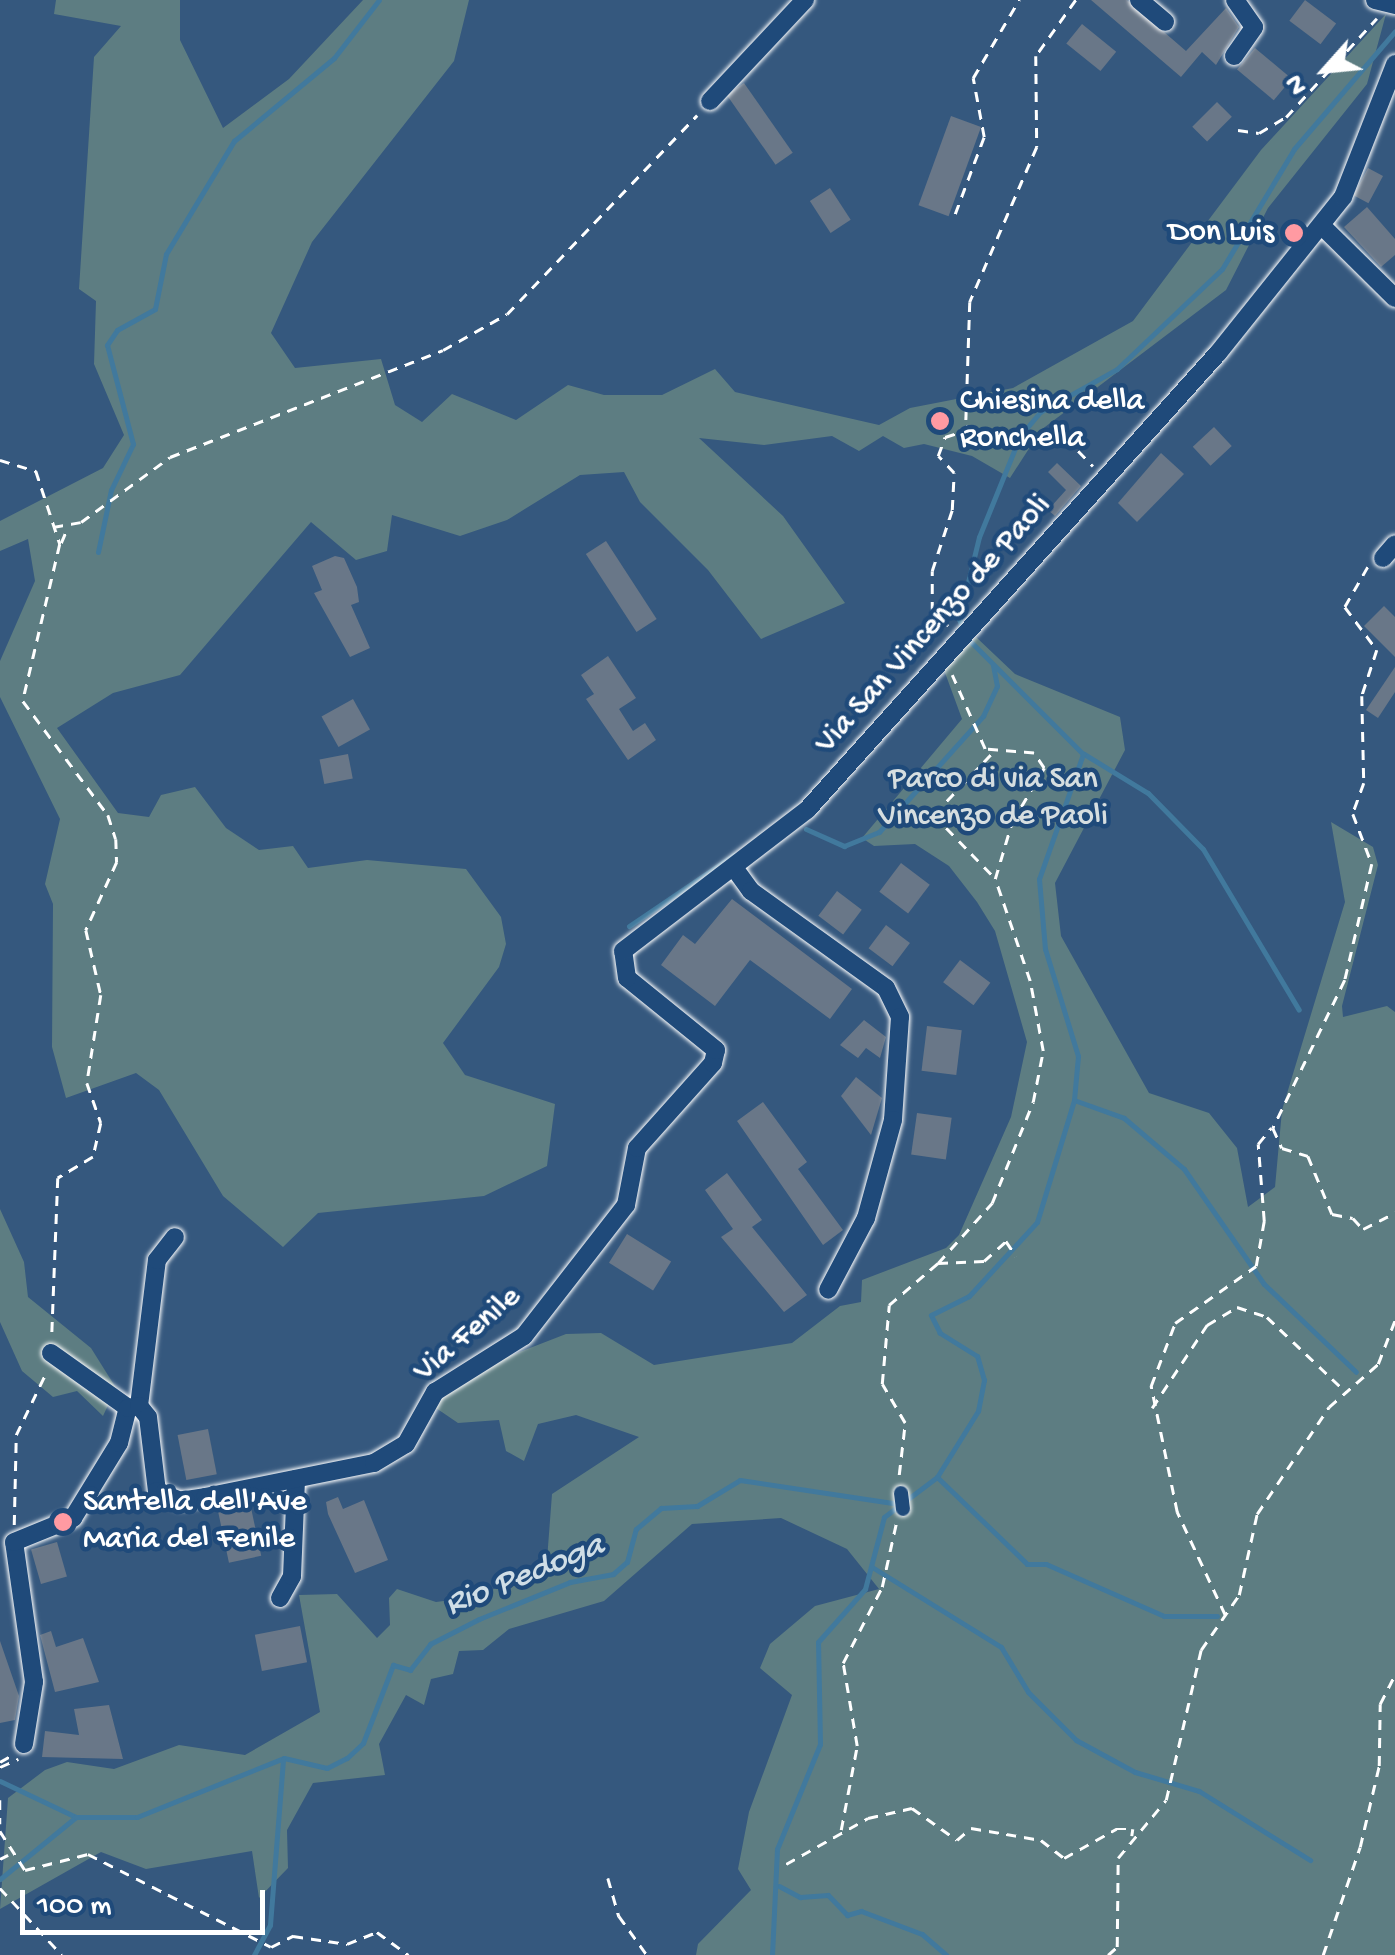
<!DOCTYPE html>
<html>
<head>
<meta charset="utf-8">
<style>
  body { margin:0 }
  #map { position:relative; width:1395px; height:1955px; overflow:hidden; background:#35587e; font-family:"Gochi Hand",sans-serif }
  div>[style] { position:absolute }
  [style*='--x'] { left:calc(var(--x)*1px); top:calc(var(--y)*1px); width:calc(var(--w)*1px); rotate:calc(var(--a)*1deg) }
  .green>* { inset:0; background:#5d7d82 }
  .stream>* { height:5px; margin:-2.5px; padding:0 2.5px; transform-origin:2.5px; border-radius:2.5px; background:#41799d }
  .building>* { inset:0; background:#697788; transform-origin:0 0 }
  .path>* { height:2.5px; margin-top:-1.25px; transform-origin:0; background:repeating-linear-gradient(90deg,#fff 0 10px,transparent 0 18px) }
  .roads { filter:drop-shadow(0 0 2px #fff) drop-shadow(0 0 2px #fff) }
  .pedestrian>* { height:14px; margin:-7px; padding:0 7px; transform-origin:7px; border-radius:7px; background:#1f4a7a }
  .minor>* { height:18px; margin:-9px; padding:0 9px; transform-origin:9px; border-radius:9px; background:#1f4a7a }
  .dots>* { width:28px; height:28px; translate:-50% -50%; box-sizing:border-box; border:5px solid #1f4a7a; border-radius:50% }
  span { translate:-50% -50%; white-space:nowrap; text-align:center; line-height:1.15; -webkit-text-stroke:9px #1f4a7a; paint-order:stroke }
  .poi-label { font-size:32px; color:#fff }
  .right { translate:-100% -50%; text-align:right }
  .left { translate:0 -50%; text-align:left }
  .street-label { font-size:32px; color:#fff }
  .park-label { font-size:32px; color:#d6dee0 }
  .water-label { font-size:35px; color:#d0dee6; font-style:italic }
  .north { position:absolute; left:1275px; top:20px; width:100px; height:100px; -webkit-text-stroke:8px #1f4a7a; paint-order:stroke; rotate:243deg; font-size:28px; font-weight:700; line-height:40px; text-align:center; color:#fff }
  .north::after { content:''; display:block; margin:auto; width:35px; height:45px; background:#fff; clip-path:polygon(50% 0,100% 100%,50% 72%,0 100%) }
  .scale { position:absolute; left:20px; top:1890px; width:245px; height:45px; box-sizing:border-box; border:5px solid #fff; border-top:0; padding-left:12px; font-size:30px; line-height:35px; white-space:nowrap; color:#fff; -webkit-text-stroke:8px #1f4a7a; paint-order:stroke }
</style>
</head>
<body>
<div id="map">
  <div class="green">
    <i style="clip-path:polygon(56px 0,180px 0,180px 40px,223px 128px,289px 79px,363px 0,469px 0,454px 61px,312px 242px,271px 333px,295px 368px,381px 359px,395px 405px,422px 422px,452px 394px,516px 420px,568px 385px,604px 395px,662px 395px,715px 369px,735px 392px,879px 425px,910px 408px,1013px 388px,1133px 321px,1261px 150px,1386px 14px,1367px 84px,1268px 208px,1226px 290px,1041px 430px,1010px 478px,972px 456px,924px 444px,904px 448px,883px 436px,859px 451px,832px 436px,764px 445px,699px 438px,783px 516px,845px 603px,761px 639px,708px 570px,640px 502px,624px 472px,580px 475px,507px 520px,460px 536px,392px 515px,387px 551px,356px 560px,311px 522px,180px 675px,113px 693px,57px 728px,118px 813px,149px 817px,161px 795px,195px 787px,226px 828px,259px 850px,293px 846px,308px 868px,367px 860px,466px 869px,501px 917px,506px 944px,499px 967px,443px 1043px,465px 1075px,555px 1104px,547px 1166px,484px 1196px,318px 1213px,283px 1247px,223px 1196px,159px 1090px,136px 1073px,66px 1098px,52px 1047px,53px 904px,45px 884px,60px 819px,0 697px,0 661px,35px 581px,28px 539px,0 551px,0 521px,103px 468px,124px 435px,94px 364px,96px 301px,79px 289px,94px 57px,121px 26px,54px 14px)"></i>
    <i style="clip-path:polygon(976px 637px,1015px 674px,1120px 717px,1125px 750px,1055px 883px,1061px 936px,1149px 1093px,1209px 1113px,1237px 1148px,1248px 1207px,1275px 1187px,1282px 1110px,1345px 902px,1331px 822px,1373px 847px,1378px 865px,1342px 1006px,1343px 1017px,1387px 1006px,1395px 1012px,1395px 1955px,696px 1955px,698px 1944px,751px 1890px,738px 1869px,749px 1812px,792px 1695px,760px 1668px,770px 1644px,815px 1606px,879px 1589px,847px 1549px,781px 1518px,692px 1524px,604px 1601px,509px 1629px,483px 1650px,459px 1651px,453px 1674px,431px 1679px,424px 1705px,406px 1695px,379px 1744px,385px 1775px,313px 1783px,287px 1830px,288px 1868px,259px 1898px,252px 1851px,146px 1869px,101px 1852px,0 1909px,8px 1798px,45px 1770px,67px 1762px,114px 1769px,179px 1745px,245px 1755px,320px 1712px,299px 1595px,337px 1594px,377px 1638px,390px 1625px,389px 1598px,397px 1589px,436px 1602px,481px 1596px,547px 1560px,552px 1494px,639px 1437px,576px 1415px,538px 1424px,524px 1461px,506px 1451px,499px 1420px,458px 1423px,433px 1406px,481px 1367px,566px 1334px,601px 1333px,654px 1365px,792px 1343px,840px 1306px,861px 1302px,862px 1280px,946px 1248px,959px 1235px,1011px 1117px,1027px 1042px,995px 931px,977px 902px,949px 866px,915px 844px,874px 846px,862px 838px,962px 719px,944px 670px)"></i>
    <i style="clip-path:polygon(0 1209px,24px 1262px,28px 1297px,91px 1348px,116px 1388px,103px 1416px,77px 1391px,53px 1397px,22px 1371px,0 1322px)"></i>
  </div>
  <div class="stream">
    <i style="--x:98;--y:552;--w:63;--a:-78.2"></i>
    <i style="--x:111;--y:490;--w:51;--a:-64.4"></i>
    <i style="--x:133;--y:444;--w:102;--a:-104.7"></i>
    <i style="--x:107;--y:345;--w:18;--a:-56"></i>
    <i style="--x:117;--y:330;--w:43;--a:-28.9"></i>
    <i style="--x:155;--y:309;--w:56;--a:-78.7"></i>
    <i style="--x:166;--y:254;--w:132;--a:-59"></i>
    <i style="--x:234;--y:141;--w:130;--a:-39.7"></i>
    <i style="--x:334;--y:58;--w:73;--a:-52.2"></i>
    <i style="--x:963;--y:629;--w:11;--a:-112"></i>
    <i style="--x:959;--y:619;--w:84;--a:-76.3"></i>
    <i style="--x:979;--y:537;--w:109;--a:-67.9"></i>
    <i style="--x:1020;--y:436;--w:31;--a:-50"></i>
    <i style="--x:1040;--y:412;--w:88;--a:-29.2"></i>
    <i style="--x:1117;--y:369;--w:145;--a:-43.6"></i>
    <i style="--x:1222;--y:269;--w:140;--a:-59"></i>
    <i style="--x:1294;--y:149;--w:155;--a:-49.4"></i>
    <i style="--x:1084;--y:754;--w:75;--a:31.4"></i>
    <i style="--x:1148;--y:793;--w:78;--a:45.5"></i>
    <i style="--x:1203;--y:849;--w:187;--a:59.2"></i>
    <i style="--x:806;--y:829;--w:42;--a:24.1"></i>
    <i style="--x:844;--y:846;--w:38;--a:-22"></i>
    <i style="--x:879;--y:832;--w:156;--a:-48.1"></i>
    <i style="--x:983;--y:716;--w:33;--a:-65"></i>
    <i style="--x:997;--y:686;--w:21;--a:-101"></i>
    <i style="--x:629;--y:926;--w:127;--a:-34.1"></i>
    <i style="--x:1074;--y:1100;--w:53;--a:19.8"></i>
    <i style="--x:1124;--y:1118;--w:79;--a:40.4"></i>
    <i style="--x:1184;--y:1169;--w:140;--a:55.2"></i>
    <i style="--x:1264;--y:1284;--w:127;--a:43.7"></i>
    <i style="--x:937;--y:1477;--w:125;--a:44"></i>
    <i style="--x:1027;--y:1564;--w:19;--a:0"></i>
    <i style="--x:1046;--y:1564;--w:129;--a:23.8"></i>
    <i style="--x:1164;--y:1616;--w:53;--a:0"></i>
    <i style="--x:872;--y:1567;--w:152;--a:31.8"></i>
    <i style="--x:1001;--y:1647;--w:52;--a:59"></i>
    <i style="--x:1028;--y:1692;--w:68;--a:45"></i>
    <i style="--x:1076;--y:1740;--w:67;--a:28.5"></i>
    <i style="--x:1135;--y:1772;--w:67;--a:16.5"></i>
    <i style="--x:1199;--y:1791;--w:131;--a:31.9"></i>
    <i style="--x:0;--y:1781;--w:84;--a:25.3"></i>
    <i style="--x:0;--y:1879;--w:98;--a:-39.2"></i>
    <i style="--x:76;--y:1817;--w:61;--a:0"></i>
    <i style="--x:137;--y:1817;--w:158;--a:-21.9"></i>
    <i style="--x:284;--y:1758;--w:44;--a:13.1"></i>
    <i style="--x:327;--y:1768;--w:22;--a:-27"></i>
    <i style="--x:347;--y:1758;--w:22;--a:-43"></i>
    <i style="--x:363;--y:1743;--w:84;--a:-69"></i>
    <i style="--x:393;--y:1665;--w:18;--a:16"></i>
    <i style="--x:410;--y:1670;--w:33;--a:-52"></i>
    <i style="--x:430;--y:1644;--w:55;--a:-27"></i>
    <i style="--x:479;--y:1619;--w:98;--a:-22.1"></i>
    <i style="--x:570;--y:1582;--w:44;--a:-10.5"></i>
    <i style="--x:613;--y:1574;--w:18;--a:-41"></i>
    <i style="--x:627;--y:1562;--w:34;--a:-75"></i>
    <i style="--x:636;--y:1529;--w:33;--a:-40"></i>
    <i style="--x:661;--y:1508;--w:36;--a:-3"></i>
    <i style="--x:697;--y:1506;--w:50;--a:-31.2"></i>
    <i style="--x:740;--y:1480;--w:161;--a:8.6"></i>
    <i style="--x:779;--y:1886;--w:24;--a:28"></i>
    <i style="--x:800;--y:1897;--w:28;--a:-4"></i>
    <i style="--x:828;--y:1895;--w:28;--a:46"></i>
    <i style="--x:847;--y:1915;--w:15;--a:-16"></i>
    <i style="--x:861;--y:1911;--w:65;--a:20.7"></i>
    <i style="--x:922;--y:1934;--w:32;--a:41"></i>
    <i style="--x:254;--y:1955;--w:34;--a:-62"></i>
    <i style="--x:270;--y:1925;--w:166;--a:-85.5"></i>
    <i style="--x:772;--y:1955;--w:106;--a:-87.3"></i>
    <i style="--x:777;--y:1849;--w:113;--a:-67.7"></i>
    <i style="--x:820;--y:1744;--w:102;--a:-91.1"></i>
    <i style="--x:818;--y:1642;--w:71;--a:-48.4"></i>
    <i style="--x:865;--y:1589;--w:74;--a:-75.2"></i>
    <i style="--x:884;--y:1517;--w:66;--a:-37"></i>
    <i style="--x:937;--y:1477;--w:78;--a:-58.2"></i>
    <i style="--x:978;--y:1411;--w:32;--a:-79"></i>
    <i style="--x:984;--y:1380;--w:25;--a:-106"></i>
    <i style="--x:977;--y:1356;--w:44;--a:-148.1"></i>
    <i style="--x:940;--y:1333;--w:20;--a:-117"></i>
    <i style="--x:931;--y:1315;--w:42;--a:-26.6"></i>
    <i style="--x:969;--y:1296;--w:100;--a:-47.4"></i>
    <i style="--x:1037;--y:1222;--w:127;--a:-73.1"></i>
    <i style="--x:1074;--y:1100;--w:44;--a:-84.8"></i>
    <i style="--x:1078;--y:1056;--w:112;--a:-107.1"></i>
    <i style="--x:1045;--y:949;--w:70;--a:-94.9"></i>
    <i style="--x:1039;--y:879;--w:133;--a:-70.6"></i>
    <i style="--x:1083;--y:754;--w:163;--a:-135"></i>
  </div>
  <div class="building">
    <i style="clip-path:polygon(1091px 0,1127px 0,1186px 51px,1226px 8px,1239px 27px,1216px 65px,1202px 52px,1181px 77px)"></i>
    <i style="left:1305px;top:0;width:39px;height:26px;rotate:37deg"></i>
    <i style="left:1082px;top:24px;width:44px;height:25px;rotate:39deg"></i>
    <i style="left:1255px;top:48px;width:48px;height:28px;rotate:40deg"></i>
    <i style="left:744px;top:83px;width:85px;height:21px;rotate:55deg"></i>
    <i style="left:1217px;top:102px;width:21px;height:35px;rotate:45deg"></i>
    <i style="left:951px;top:116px;width:32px;height:95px;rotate:20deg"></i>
    <i style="left:1368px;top:168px;width:17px;height:31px;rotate:28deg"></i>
    <i style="left:830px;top:188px;width:38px;height:24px;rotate:57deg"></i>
    <i style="clip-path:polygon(1367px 207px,1395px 239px,1395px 255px,1381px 267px,1344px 227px)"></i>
    <i style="left:1214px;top:427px;width:26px;height:29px;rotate:47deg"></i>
    <i style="clip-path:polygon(1161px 453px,1184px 474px,1137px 522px,1118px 503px)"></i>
    <i style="clip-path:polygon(1057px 463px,1081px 486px,1055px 516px,1048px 510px,1066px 490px,1048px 472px)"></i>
    <i style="left:606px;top:541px;width:93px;height:24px;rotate:57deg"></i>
    <i style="clip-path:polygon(335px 556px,344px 558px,357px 587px,359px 602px,351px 605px,370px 648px,350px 657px,314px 593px,322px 590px,312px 566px)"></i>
    <i style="clip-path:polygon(1384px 606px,1395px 617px,1395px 657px,1364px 626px)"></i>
    <i style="clip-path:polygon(608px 656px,636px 698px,619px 709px,633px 731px,645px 723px,656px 740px,628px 760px,586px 699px,594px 694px,581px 675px)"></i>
    <i style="clip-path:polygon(1395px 667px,1395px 692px,1378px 718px,1366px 710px)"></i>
    <i style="left:353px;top:699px;width:35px;height:36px;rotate:61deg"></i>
    <i style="left:348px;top:754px;width:25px;height:29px;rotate:79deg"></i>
    <i style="left:901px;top:863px;width:36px;height:36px;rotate:37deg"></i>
    <i style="left:837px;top:891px;width:31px;height:31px;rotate:37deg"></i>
    <i style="clip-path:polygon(732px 899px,852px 989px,830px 1019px,750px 960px,715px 1006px,661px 965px,683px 935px,695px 944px)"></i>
    <i style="left:886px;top:925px;width:30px;height:29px;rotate:37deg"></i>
    <i style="left:960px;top:960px;width:38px;height:28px;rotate:37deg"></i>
    <i style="clip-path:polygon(864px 1020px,886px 1037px,880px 1058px,866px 1048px,858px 1058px,840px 1045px)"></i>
    <i style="left:927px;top:1026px;width:35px;height:45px;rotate:7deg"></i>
    <i style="clip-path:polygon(856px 1077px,882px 1098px,871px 1135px,841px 1096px)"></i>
    <i style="clip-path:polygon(763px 1102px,807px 1162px,798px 1169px,843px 1230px,823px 1245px,737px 1121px)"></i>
    <i style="left:917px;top:1113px;width:35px;height:42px;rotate:8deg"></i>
    <i style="clip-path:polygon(727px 1173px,762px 1220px,752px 1227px,807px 1295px,784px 1312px,721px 1237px,733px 1229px,705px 1190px)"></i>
    <i style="left:627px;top:1234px;width:52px;height:34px;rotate:32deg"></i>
    <i style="left:208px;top:1429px;width:46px;height:31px;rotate:79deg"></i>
    <i style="clip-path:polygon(338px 1497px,343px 1509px,364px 1500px,388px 1560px,355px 1573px,328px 1514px,326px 1502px)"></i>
    <i style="left:250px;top:1503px;width:54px;height:33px;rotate:78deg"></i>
    <i style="left:57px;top:1542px;width:36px;height:27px;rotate:74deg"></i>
    <i style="left:300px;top:1626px;width:37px;height:46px;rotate:79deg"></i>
    <i style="clip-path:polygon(51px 1631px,56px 1647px,83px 1638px,99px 1682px,55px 1692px,40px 1635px)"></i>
    <i style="clip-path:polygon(0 1641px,19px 1696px,15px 1720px,0 1723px)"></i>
    <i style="clip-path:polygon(109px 1705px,123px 1759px,42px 1757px,45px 1731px,79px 1735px,74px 1709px)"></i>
  </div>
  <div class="path">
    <i style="--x:1076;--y:0;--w:69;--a:125.5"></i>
    <i style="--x:1036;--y:56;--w:91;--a:89.4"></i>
    <i style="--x:1037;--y:147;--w:169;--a:113.4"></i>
    <i style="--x:970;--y:302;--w:123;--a:91.9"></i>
    <i style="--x:966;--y:425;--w:16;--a:63"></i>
    <i style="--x:973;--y:439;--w:23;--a:13"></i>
    <i style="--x:995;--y:444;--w:71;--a:-4.8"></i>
    <i style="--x:1066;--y:438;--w:39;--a:46"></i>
    <i style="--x:1238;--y:130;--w:21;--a:8"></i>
    <i style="--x:1259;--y:133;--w:31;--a:-31"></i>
    <i style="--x:1286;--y:117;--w:134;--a:-47.4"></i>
    <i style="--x:955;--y:214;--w:82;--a:-69.4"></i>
    <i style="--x:984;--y:137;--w:60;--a:-100.6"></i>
    <i style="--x:973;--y:78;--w:91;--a:-59.5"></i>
    <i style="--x:0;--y:460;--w:38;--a:17"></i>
    <i style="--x:36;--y:471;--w:77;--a:71.8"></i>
    <i style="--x:60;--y:544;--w:161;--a:103.3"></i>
    <i style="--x:23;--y:701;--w:142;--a:53.3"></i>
    <i style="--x:108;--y:815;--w:25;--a:72"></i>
    <i style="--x:116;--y:839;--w:23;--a:88"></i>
    <i style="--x:117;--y:862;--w:75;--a:114.5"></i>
    <i style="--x:86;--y:930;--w:67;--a:77"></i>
    <i style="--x:101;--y:995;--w:89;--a:99"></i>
    <i style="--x:87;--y:1083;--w:42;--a:70.7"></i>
    <i style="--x:101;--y:1123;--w:35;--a:103"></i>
    <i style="--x:93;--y:1157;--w:41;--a:149"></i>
    <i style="--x:58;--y:1178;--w:155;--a:92.2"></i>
    <i style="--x:53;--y:527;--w:28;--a:-10"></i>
    <i style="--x:81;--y:522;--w:110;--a:-36.1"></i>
    <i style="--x:170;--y:457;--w:293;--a:-21.4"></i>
    <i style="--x:443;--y:350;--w:73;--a:-29.4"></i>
    <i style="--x:507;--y:314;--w:275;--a:-46.3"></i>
    <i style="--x:61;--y:543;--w:15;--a:-67"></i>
    <i style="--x:1368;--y:567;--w:46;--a:119.9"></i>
    <i style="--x:1345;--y:607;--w:54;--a:53.3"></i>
    <i style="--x:1377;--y:650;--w:48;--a:108.1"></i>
    <i style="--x:1362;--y:696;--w:87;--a:88.7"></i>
    <i style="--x:1364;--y:783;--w:33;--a:110"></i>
    <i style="--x:1353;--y:814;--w:53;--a:69.2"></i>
    <i style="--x:1372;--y:864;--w:119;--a:103.1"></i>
    <i style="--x:1345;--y:980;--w:165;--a:115.9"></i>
    <i style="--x:1273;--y:1128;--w:22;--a:66"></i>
    <i style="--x:1282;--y:1148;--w:27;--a:17"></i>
    <i style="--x:1308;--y:1156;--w:63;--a:67.5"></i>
    <i style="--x:1332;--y:1214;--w:21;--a:11"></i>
    <i style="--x:1353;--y:1218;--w:15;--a:48"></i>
    <i style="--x:1363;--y:1229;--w:36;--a:-27"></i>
    <i style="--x:948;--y:626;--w:21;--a:-139"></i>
    <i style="--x:932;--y:612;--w:41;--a:-90"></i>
    <i style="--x:932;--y:571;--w:64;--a:-71.8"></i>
    <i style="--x:952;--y:510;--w:37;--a:-87"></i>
    <i style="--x:954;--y:473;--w:23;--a:-133"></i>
    <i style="--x:938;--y:456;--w:20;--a:-70"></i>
    <i style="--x:945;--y:437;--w:20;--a:-18"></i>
    <i style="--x:991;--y:755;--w:83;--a:133.5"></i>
    <i style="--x:934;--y:815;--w:86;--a:45.9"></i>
    <i style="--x:938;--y:1263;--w:81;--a:-48"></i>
    <i style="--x:992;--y:1203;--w:109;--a:-67.9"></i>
    <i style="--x:1033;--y:1102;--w:52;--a:-78.9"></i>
    <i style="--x:1043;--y:1051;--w:71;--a:-100.5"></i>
    <i style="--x:1030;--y:981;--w:108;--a:-108.9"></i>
    <i style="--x:995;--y:879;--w:59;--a:-73.4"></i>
    <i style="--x:1012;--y:822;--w:63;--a:-59.3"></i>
    <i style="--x:1044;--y:768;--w:18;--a:-124"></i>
    <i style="--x:1034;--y:753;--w:49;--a:-175.3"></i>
    <i style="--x:985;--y:749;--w:81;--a:-114"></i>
    <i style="--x:1152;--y:1408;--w:100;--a:-56.5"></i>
    <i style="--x:1207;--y:1325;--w:35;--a:-31"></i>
    <i style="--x:1237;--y:1307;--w:32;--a:18"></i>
    <i style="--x:1267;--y:1317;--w:108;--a:43.5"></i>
    <i style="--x:899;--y:1475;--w:52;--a:-83.4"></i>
    <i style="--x:905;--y:1423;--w:45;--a:-120.5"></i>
    <i style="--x:882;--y:1384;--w:79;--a:-84.9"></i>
    <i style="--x:889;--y:1305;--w:65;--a:-40.6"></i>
    <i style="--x:938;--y:1263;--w:46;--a:-2.5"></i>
    <i style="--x:984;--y:1261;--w:30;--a:-42"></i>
    <i style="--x:1006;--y:1241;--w:18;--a:56"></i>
    <i style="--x:14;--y:1525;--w:90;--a:-88.7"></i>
    <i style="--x:16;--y:1435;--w:71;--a:-64.2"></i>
    <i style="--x:1225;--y:1615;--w:114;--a:-115"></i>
    <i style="--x:1177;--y:1512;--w:129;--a:-101.7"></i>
    <i style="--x:1151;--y:1386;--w:67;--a:-69.1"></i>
    <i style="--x:1175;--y:1323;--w:99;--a:-35.1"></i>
    <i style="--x:1256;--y:1266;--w:46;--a:-79.9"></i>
    <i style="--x:1264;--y:1221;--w:77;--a:-94.5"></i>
    <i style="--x:1258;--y:1144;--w:21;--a:-51"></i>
    <i style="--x:0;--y:1762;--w:14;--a:-30"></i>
    <i style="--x:0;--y:1767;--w:20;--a:-24"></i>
    <i style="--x:0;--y:1800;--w:24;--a:90"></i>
    <i style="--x:841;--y:1830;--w:86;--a:-79.2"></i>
    <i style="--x:857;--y:1746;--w:84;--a:-99.6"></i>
    <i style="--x:843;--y:1663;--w:85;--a:-62.8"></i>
    <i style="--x:882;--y:1587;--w:65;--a:-77.5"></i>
    <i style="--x:0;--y:1831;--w:46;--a:57.3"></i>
    <i style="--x:25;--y:1870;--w:65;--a:-14.3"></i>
    <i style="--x:88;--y:1854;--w:205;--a:26.9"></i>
    <i style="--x:271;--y:1947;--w:25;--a:-27"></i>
    <i style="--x:293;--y:1936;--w:55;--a:8.4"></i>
    <i style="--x:347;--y:1944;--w:32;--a:-22"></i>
    <i style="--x:377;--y:1932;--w:39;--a:36"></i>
    <i style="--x:0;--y:1859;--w:9;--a:-27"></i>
    <i style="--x:786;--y:1864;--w:94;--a:-29.3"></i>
    <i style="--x:868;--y:1818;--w:45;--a:-12.8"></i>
    <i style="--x:912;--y:1808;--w:55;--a:35.4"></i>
    <i style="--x:957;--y:1840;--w:18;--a:-41"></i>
    <i style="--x:971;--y:1828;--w:71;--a:9.7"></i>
    <i style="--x:1041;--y:1840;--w:29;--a:38"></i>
    <i style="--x:1064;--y:1858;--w:60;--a:-29.1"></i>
    <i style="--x:1116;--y:1829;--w:17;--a:0"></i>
    <i style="--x:1133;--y:1829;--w:7;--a:98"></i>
    <i style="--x:608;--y:1878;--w:40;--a:74"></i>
    <i style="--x:619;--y:1916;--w:48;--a:54.3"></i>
    <i style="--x:0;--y:1888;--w:91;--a:47.2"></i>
    <i style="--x:1108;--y:1955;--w:12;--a:-42"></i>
    <i style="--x:1117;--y:1947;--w:89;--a:-89.4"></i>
    <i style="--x:1118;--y:1858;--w:75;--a:-50.4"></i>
    <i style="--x:1166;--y:1800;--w:154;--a:-76.9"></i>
    <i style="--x:1201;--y:1650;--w:67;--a:-55.4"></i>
    <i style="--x:1239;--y:1595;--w:83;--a:-77.5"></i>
    <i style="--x:1257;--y:1514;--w:129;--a:-56.1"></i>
    <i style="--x:1329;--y:1407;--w:65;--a:-41.3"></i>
    <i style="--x:1378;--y:1364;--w:47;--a:-68.9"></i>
    <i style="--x:1323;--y:1955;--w:114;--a:-71.1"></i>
    <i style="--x:1360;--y:1847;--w:83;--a:-76.8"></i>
    <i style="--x:1379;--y:1766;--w:62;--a:-89.1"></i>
    <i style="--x:1380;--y:1704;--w:33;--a:-63"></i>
  </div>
  <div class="roads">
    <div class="pedestrian">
      <i style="--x:901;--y:1493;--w:16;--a:83"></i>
    </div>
    <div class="minor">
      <i style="--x:1139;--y:0;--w:34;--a:40"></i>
      <i style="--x:1375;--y:0;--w:21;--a:14"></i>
      <i style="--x:1234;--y:56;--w:35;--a:-55"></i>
      <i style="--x:1254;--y:27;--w:33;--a:-125"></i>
      <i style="--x:710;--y:101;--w:139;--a:-46.8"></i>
      <i style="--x:1323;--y:227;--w:101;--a:44.6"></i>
      <i style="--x:1383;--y:558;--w:18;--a:-49"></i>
      <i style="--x:735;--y:869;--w:27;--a:54"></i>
      <i style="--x:751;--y:891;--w:166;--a:35.7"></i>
      <i style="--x:886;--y:988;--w:32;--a:64"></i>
      <i style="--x:900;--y:1017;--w:103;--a:93.9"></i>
      <i style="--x:893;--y:1120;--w:102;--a:105.4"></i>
      <i style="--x:866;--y:1218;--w:81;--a:117.8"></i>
      <i style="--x:51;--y:1353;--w:95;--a:35.5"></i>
      <i style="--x:139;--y:1406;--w:147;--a:-83"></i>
      <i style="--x:157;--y:1260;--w:29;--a:-52"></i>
      <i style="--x:280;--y:1598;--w:25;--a:-61"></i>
      <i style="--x:292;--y:1576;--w:97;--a:-87.6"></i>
      <i style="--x:24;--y:1744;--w:63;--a:-80.8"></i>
      <i style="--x:34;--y:1682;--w:141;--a:-98.1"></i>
      <i style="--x:14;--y:1542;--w:64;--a:-22.1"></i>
      <i style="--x:73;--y:1518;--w:88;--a:-58.5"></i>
      <i style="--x:119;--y:1443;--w:36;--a:-76"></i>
      <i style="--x:128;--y:1408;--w:11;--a:-10"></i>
      <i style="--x:139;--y:1406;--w:14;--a:51"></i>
      <i style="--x:148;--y:1417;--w:75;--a:83.1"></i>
      <i style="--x:157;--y:1491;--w:25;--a:23"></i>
      <i style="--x:180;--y:1501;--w:25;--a:-9"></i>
      <i style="--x:205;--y:1497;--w:172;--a:-11.4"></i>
      <i style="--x:374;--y:1463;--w:37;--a:-31"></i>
      <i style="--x:406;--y:1444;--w:60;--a:-60.9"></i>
      <i style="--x:435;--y:1392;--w:105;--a:-32.2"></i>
      <i style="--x:524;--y:1336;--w:166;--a:-52.1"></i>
      <i style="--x:626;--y:1205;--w:58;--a:-79.1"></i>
      <i style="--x:637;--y:1148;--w:114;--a:-48.2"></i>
      <i style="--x:713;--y:1063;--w:13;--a:-77"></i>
      <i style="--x:716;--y:1050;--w:114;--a:-141"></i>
      <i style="--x:627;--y:978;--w:27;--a:-98"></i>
      <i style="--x:623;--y:951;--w:232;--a:-37.5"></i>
      <i style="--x:807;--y:810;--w:615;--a:-48.03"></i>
      <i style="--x:1218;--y:353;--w:200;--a:-51.3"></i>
      <i style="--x:1343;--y:197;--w:143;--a:-68.6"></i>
    </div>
  </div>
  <div class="dots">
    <i style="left:1294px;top:233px;background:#ff9aa2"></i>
    <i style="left:940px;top:421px;background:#ff9aa2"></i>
    <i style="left:63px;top:1522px;background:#ff9aa2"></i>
  </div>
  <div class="poi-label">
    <span class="right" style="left:1274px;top:233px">Don Luis</span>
    <span class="left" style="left:960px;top:421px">Chiesina della<br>Ronchella</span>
    <span class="left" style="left:83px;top:1522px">Santella dell'Ave<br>Maria del Fenile</span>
  </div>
  <div class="street-label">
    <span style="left:934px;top:625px;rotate:-48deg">Via San Vincenzo de Paoli</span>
    <span style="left:468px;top:1335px;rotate:-40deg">Via Fenile</span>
  </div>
  <div class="park-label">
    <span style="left:993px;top:799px">Parco di via San<br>Vincenzo de Paoli</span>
  </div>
  <div class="water-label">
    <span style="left:525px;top:1577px;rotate:-22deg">Rio Pedoga</span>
  </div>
  <div class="north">N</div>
  <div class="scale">100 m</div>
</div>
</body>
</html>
